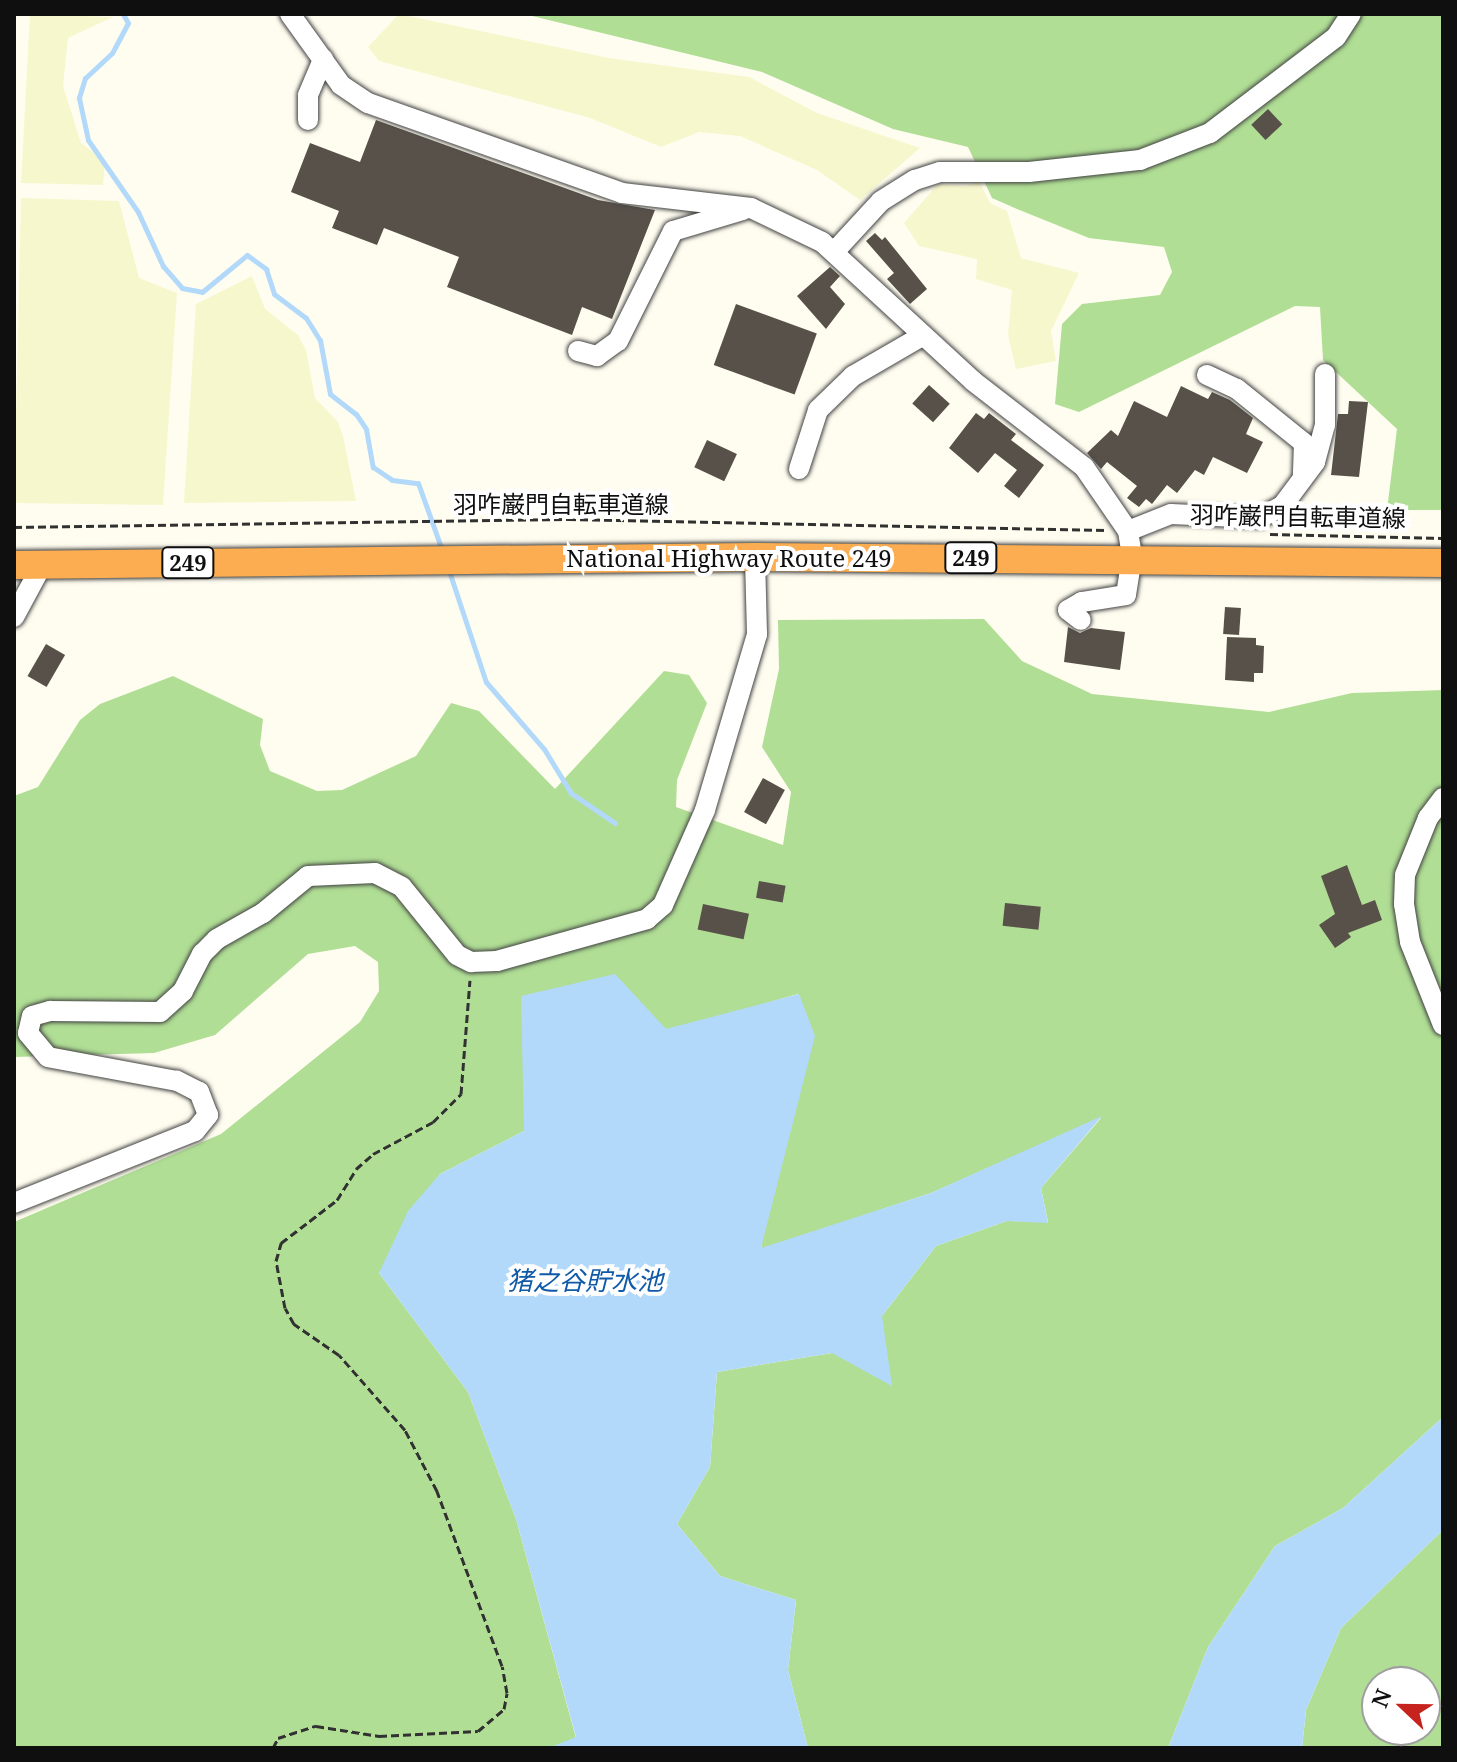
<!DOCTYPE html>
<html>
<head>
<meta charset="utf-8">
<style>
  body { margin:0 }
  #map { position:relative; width:1457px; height:1762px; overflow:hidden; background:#fffdf0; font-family:"Noto Serif","Noto Sans JP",serif }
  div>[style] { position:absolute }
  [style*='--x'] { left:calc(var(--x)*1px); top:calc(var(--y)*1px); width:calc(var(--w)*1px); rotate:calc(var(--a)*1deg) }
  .farmland>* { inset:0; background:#f7f7ce }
  .forest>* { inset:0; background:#b0de95 }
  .water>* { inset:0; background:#b2d9fa }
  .stream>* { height:5px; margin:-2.5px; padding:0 2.5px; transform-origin:2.5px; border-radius:2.5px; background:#b2d9fa }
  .building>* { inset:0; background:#58514a; transform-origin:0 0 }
  .path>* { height:3px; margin-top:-1.5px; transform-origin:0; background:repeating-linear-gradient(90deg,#313131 0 8px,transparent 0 12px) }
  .roads { filter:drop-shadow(0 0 2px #424242) drop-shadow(0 0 2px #424242) }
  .minor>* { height:20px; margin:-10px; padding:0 10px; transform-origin:10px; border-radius:10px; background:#fff }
  .highway>* { height:28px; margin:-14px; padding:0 14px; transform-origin:14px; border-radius:14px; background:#fcad51 }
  span { translate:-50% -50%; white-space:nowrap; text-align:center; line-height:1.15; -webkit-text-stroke:8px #fff; paint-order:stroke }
  .shield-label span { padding:2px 6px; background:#fff; border:2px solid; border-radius:6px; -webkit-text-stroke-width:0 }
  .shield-label { font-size:22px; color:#0f0f0f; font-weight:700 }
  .street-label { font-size:24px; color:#0f0f0f }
  .water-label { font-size:26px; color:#105aa8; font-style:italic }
  .frame { position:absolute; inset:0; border:16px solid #0f0f0f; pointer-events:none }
  .north { position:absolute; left:1361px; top:1666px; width:80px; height:80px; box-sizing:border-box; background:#fff; border:2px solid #9f9f9f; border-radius:50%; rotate:292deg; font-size:22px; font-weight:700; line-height:32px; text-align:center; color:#0f0f0f }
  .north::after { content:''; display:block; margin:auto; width:28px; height:36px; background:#c7231e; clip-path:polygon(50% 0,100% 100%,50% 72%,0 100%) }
</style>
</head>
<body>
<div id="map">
  <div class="farmland">
    <i style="clip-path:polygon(30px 14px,113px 17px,68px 38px,63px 86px,81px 143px,105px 161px,103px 185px,21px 183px)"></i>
    <i style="clip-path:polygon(399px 14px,609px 58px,749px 77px,817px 113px,920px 148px,860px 200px,817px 170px,740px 136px,699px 132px,661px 147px,590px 118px,379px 61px,368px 47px)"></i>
    <i style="clip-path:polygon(979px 181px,990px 203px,1007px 211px,1021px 258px,1079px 273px,1051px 331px,1056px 361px,1016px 369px,1008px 335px,1012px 290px,976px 279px,977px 259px,919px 246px,904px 223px,938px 184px,965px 186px)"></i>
    <i style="clip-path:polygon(21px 198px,119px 201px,139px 278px,177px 293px,163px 505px,14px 503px)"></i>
    <i style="clip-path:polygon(252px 276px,265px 309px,298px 335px,306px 350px,315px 398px,338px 422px,343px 436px,356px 501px,184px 503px,196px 304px)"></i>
  </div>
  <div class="forest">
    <i style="clip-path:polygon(524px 14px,1443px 14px,1443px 510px,1387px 510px,1397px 429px,1323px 360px,1320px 307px,1295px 306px,1079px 412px,1055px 404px,1062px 324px,1082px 304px,1160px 295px,1172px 272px,1164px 247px,1089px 238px,1017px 209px,992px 198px,968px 147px,893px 129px,762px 72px)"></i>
    <i style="clip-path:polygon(984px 619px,1022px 661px,1092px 694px,1269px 712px,1352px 693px,1443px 690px,1443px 1417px,1343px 1508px,1275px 1546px,1208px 1647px,1168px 1748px,808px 1748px,788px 1670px,796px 1600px,720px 1576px,677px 1524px,710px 1467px,717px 1372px,832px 1353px,882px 1316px,936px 1246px,1007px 1221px,1048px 1222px,1041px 1188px,1101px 1118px,931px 1193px,761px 1249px,798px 994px,524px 1072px,524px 1131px,440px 1174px,379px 1273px,468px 1392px,516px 1519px,576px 1738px,549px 1748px,14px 1748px,14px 1222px,221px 1134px,360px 1022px,379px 991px,378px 962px,355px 946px,308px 954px,215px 1035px,154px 1053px,14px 1057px,14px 796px,38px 787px,80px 720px,100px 704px,173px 676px,263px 719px,260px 745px,270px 771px,317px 791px,342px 790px,416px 756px,451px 703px,479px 711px,555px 789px,664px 671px,689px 675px,707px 703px,677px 780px,676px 807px,783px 845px,791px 792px,762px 747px,779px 669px,778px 620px)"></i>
    <i style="clip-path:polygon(evenodd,1443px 1530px,1443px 1748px,1302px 1748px,1306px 1710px,1341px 1628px,1443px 1530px,1377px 1682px,1425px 1682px,1425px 1730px,1377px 1730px,1377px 1682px)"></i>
  </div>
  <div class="water">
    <i style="clip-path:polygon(615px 974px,666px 1029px,799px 994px,815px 1036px,761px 1248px,931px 1193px,1102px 1116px,1041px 1188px,1048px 1223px,1007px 1221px,936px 1246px,882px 1316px,892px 1386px,832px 1353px,717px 1372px,710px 1467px,677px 1524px,720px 1576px,796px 1600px,788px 1670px,808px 1748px,549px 1748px,576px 1737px,516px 1519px,468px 1392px,379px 1273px,408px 1211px,440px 1174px,524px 1131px,521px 996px)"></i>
    <i style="clip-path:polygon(1443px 1417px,1443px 1530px,1341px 1628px,1306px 1710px,1302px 1748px,1168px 1748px,1208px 1647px,1275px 1546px,1343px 1508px)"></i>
  </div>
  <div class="stream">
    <i style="--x:123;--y:14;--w:10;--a:61"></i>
    <i style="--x:128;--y:23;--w:34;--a:118"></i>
    <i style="--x:112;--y:53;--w:37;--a:137"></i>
    <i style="--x:85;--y:78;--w:21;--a:107"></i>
    <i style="--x:79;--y:98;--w:43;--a:77.9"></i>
    <i style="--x:88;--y:140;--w:88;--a:55.2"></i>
    <i style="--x:138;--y:212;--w:60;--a:65.2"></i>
    <i style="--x:163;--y:266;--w:29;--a:49"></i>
    <i style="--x:182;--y:288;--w:20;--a:11"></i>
    <i style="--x:202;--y:292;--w:58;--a:-39.4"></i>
    <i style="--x:247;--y:255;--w:24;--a:36"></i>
    <i style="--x:266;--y:269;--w:26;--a:72"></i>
    <i style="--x:274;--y:294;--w:40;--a:37"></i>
    <i style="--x:306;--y:318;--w:26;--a:58"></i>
    <i style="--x:320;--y:340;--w:55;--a:79.5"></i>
    <i style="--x:330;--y:394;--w:33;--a:38"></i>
    <i style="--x:356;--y:414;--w:18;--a:56"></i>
    <i style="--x:366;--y:429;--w:39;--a:80"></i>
    <i style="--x:373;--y:467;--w:23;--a:34"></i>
    <i style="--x:392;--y:480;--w:26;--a:7"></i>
    <i style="--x:418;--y:483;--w:71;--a:70.3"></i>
    <i style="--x:449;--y:571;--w:117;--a:71.6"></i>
    <i style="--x:486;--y:682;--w:89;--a:49.1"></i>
    <i style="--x:544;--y:749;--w:52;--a:58.5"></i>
    <i style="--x:571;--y:793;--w:53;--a:34.3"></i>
  </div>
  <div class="building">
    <i style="left:1268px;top:109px;width:21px;height:23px;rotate:47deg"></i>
    <i style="clip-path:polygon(376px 120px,598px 200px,655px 210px,612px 319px,582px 307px,572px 335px,447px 287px,459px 257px,384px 228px,377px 245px,332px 228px,339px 211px,291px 192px,310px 143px,360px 162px)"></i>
    <i style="clip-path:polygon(875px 233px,882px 240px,885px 237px,927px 289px,910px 304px,887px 279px,894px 273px,866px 241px)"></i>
    <i style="clip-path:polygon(830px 267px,840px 276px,830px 287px,845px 304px,826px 329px,797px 296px)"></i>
    <i style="left:736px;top:304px;width:86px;height:65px;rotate:20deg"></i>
    <i style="left:929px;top:385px;width:28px;height:25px;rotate:42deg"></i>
    <i style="clip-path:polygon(1181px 386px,1208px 399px,1212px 392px,1230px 400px,1253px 418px,1246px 434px,1263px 442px,1247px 473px,1213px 457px,1204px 475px,1195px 470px,1177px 493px,1167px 485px,1152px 504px,1146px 499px,1139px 507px,1127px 498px,1137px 486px,1107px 462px,1101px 469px,1087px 453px,1111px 430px,1118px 436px,1134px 401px,1167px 417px)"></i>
    <i style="clip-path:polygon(1349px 401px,1368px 402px,1359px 477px,1331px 475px,1338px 414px,1348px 414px)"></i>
    <i style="clip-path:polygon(976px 413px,984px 419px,989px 413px,1016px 434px,1011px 440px,1044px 465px,1019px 498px,1004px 486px,1017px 470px,995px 453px,978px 473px,949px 448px)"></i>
    <i style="left:707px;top:440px;width:33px;height:30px;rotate:25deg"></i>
    <i style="left:1225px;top:607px;width:16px;height:27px;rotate:4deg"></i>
    <i style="clip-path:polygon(1068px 627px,1080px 633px,1091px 628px,1125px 632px,1120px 670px,1064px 662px)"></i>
    <i style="clip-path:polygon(1227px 637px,1256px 638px,1256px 645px,1264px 646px,1263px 673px,1254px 673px,1254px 682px,1225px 680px)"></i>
    <i style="left:46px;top:644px;width:22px;height:37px;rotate:30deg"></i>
    <i style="left:763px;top:778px;width:25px;height:39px;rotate:29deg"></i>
    <i style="clip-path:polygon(1347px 865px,1362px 905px,1375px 900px,1382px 920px,1348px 933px,1351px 937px,1335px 948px,1319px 925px,1335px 914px,1321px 876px)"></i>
    <i style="left:759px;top:881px;width:27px;height:17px;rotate:10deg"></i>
    <i style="left:1005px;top:903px;width:36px;height:23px;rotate:6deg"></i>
    <i style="left:703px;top:904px;width:47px;height:26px;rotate:12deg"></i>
  </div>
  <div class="path">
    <i style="--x:14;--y:527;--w:554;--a:-0.83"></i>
    <i style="--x:568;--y:519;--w:538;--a:1.17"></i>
    <i style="--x:1270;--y:534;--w:173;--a:1.3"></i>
    <i style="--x:273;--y:1748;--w:11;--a:-63"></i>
    <i style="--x:278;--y:1738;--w:40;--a:-18"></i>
    <i style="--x:316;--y:1726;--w:64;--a:9"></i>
    <i style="--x:379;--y:1736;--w:99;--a:-2.9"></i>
    <i style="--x:478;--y:1731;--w:34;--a:-40"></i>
    <i style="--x:504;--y:1709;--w:16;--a:-79"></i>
    <i style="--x:507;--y:1693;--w:27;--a:-100"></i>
    <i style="--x:502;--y:1666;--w:187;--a:-110.4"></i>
    <i style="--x:437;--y:1491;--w:69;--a:-117.7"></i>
    <i style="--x:405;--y:1430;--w:100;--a:-131.3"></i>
    <i style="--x:339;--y:1355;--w:55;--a:-145.4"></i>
    <i style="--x:294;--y:1324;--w:18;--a:-119"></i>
    <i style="--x:285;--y:1308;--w:48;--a:-100.8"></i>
    <i style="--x:276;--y:1261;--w:19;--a:-74"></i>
    <i style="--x:281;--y:1243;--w:71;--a:-37.5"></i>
    <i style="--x:337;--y:1200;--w:36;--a:-58"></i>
    <i style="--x:356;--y:1169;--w:23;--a:-41"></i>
    <i style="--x:373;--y:1154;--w:68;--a:-28.1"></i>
    <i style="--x:433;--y:1122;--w:40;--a:-45"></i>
    <i style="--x:461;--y:1094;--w:114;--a:-85.5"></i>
  </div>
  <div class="roads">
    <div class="minor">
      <i style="--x:290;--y:14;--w:87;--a:54.3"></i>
      <i style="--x:341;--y:85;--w:32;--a:34"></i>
      <i style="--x:368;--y:103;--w:269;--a:19.5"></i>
      <i style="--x:622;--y:193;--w:130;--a:6.6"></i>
      <i style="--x:751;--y:208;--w:79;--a:25.6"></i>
      <i style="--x:822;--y:242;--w:205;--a:42.6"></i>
      <i style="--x:973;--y:381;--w:140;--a:37.8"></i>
      <i style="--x:1084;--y:467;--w:78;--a:55.5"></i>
      <i style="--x:1128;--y:531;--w:26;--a:81"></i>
      <i style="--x:1132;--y:557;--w:38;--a:99"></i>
      <i style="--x:1126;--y:595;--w:45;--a:171"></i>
      <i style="--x:1082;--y:602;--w:16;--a:150"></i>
      <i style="--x:1068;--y:610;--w:16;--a:38"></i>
      <i style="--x:308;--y:120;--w:25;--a:-90"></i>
      <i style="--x:308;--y:95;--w:39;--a:-67"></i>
      <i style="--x:834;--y:252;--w:69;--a:-47.3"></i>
      <i style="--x:881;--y:201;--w:40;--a:-32"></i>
      <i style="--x:915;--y:180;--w:26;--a:-18"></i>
      <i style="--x:940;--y:172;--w:89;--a:0"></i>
      <i style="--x:1029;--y:172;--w:112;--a:-6.2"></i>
      <i style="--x:1140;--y:160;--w:75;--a:-21.1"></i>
      <i style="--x:1210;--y:133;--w:158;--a:-37.3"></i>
      <i style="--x:1336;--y:37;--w:27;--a:-57"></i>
      <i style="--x:578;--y:351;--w:20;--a:15"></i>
      <i style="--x:597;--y:356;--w:26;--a:-36"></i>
      <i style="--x:618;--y:341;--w:123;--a:-63.4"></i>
      <i style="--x:673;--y:231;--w:73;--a:-16.7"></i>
      <i style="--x:1207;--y:375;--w:33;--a:25"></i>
      <i style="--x:1237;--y:389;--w:86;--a:38.9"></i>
      <i style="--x:1304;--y:443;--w:32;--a:92"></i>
      <i style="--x:799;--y:469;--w:62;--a:-72.1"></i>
      <i style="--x:818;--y:410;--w:49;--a:-44.2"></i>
      <i style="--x:853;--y:376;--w:80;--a:-30.1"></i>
      <i style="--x:1128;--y:531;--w:46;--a:-21.6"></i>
      <i style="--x:1171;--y:514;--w:89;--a:2.6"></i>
      <i style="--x:1260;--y:518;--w:26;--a:-29"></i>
      <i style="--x:1283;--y:505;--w:54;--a:-53.3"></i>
      <i style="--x:1315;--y:462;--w:38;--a:-75"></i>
      <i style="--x:1325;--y:425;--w:51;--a:-90"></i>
      <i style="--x:14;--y:617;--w:59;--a:-61.7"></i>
      <i style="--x:1443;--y:798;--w:25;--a:127"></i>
      <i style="--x:1428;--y:818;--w:61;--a:112"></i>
      <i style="--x:1405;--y:875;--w:29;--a:92"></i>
      <i style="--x:1404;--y:904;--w:38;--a:81"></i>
      <i style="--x:1410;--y:942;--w:89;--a:68.3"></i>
      <i style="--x:14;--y:1203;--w:195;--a:-21.7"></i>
      <i style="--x:195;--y:1131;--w:21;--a:-51"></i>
      <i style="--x:208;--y:1115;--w:25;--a:-111"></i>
      <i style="--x:199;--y:1092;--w:25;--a:-153"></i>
      <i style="--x:177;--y:1081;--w:131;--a:-169.5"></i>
      <i style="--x:48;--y:1057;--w:31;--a:-130"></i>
      <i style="--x:28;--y:1033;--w:17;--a:-77"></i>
      <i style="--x:32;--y:1016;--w:19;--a:-16"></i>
      <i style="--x:50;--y:1011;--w:110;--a:0.5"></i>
      <i style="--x:160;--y:1012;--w:31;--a:-42"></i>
      <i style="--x:183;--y:991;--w:42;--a:-62.8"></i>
      <i style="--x:202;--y:954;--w:21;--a:-45"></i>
      <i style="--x:217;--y:939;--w:53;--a:-29.5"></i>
      <i style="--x:263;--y:913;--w:58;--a:-39.4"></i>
      <i style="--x:308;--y:876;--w:67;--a:-2.6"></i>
      <i style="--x:375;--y:873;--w:30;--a:27"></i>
      <i style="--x:402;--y:887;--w:87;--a:51"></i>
      <i style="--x:457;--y:955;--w:16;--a:27"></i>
      <i style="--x:471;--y:962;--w:26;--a:-2"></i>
      <i style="--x:497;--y:961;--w:156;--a:-15.6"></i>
      <i style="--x:647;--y:919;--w:21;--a:-41"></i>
      <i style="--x:663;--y:905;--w:104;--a:-66.1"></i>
      <i style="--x:705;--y:810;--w:184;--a:-73.5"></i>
      <i style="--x:757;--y:634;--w:77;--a:-91.5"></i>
    </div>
    <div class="highway">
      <i style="--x:14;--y:565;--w:741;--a:-0.62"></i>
      <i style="--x:755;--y:557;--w:688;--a:0.5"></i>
    </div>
  </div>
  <div class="shield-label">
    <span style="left:971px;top:558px">249</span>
    <span style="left:188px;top:563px">249</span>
  </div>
  <div class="street-label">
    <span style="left:561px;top:504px">羽咋巌門自転車道線</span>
    <span style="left:1298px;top:516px;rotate:1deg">羽咋巌門自転車道線</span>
    <span style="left:729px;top:558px">National Highway Route 249</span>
  </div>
  <div class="water-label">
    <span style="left:585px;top:1281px">猪之谷貯水池</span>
  </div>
  <div class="frame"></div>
  <div class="north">N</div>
</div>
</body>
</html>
